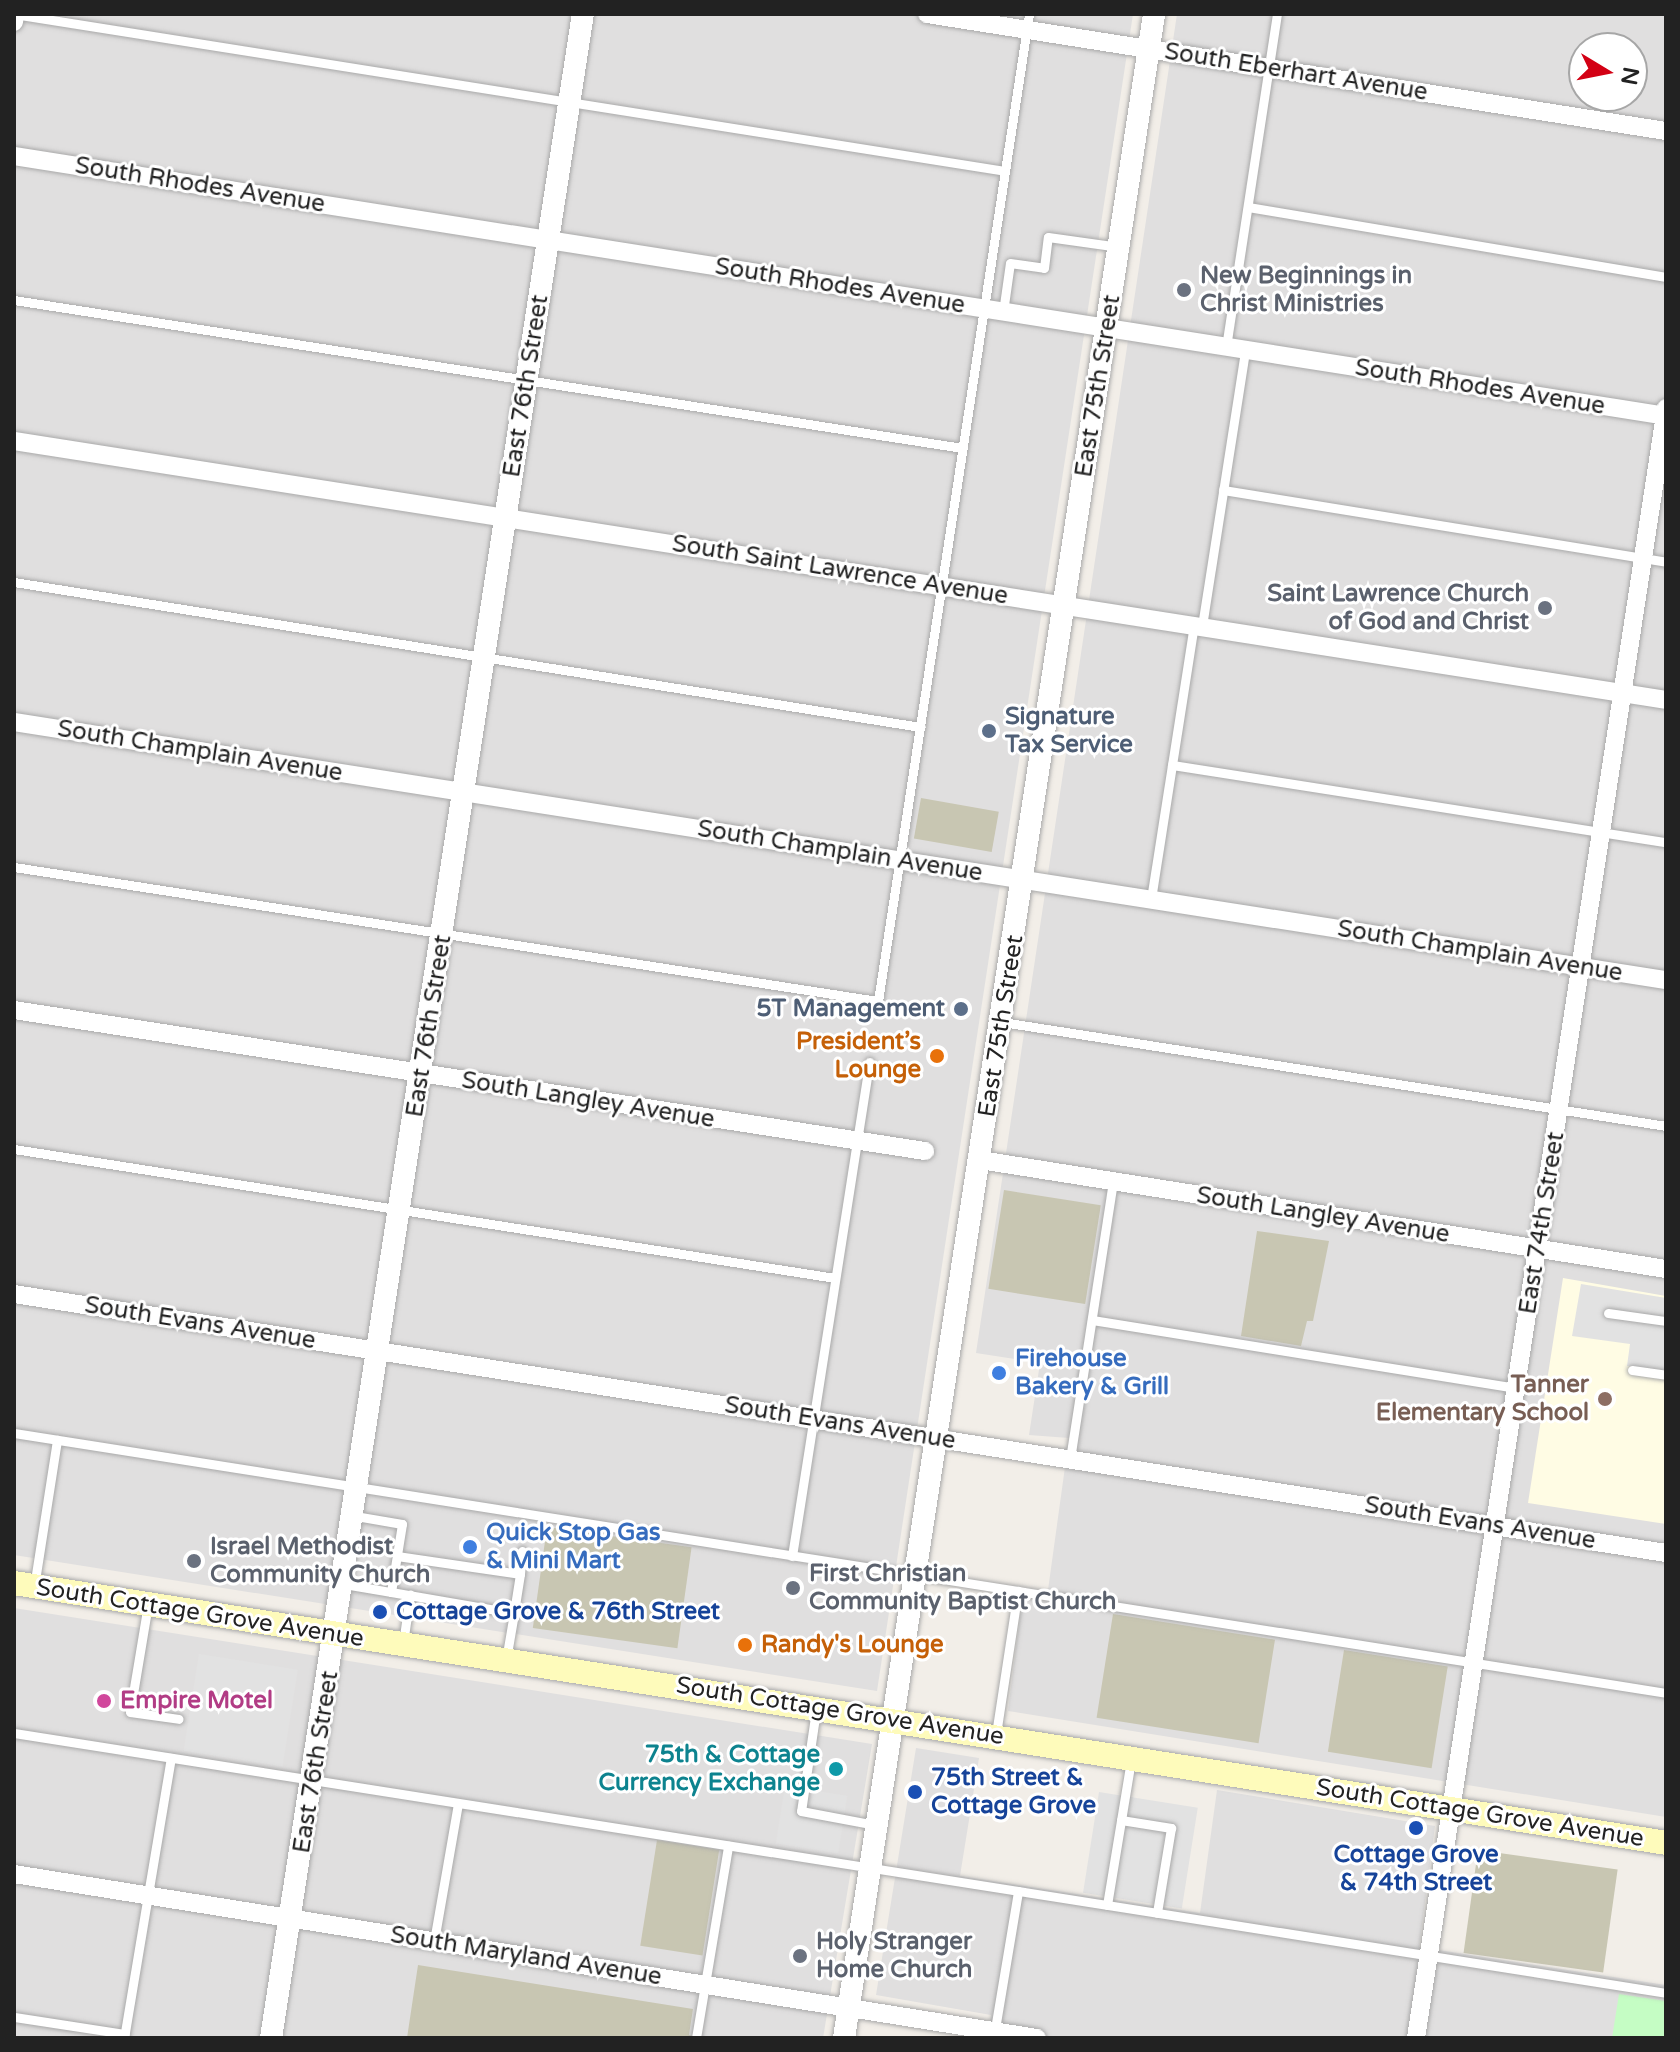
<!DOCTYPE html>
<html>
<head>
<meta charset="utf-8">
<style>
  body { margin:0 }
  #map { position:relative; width:1680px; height:2052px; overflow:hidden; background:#f2eee8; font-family:"Varela Round",sans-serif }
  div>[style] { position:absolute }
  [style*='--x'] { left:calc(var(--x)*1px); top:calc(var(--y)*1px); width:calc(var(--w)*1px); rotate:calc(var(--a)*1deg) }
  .residential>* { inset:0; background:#e0dfdf }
  .education>* { inset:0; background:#fffce4 }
  .construction>* { inset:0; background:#c8c6b2; transform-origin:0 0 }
  .park>* { inset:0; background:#c5fdc4 }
  .parking>* { inset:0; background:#e2e2e2; transform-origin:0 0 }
  .roads { filter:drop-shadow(0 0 2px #a9a9a9) drop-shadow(0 0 2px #a9a9a9) }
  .service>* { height:9px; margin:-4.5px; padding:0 4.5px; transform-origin:4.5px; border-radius:4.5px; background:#fff }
  .minor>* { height:18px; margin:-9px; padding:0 9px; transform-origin:9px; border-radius:9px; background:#fff }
  .tertiary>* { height:22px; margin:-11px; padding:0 11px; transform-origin:11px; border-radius:11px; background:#fff }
  .secondary>* { height:24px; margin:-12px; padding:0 12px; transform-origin:12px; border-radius:12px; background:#fefbbb }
  .dots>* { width:22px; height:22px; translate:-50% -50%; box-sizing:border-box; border:4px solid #fff; border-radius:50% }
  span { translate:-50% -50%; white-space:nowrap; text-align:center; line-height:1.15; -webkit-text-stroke:6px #fff; paint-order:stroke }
  .street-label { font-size:24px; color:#222 }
  .worship-label { font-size:24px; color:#5b616d; font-weight:700 }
  .left { translate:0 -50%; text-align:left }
  .right { translate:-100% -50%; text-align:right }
  .service-label { font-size:24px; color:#4e5e75; font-weight:700 }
  .food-label { font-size:24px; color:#c56008; font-weight:700 }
  .shop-label { font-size:24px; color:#366cbe; font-weight:700 }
  .education-label { font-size:24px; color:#785e54; font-weight:700 }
  .transit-label { font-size:24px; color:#164399; font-weight:700 }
  .hotel-label { font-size:24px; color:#b23c85; font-weight:700 }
  .culture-label { font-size:24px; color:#0d838f; font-weight:700 }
  .frame { position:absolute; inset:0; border:16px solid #222; pointer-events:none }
  .north { position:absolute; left:1568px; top:32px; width:80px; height:80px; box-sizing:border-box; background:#fff; border:2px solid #a7a7a7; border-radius:50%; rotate:100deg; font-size:22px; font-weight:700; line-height:32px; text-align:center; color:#222 }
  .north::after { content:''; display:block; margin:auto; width:28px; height:36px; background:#d30014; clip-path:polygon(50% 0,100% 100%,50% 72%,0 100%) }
</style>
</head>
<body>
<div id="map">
  <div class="residential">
    <i style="clip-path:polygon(14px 14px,1133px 14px,877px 1691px,14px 1555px)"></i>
    <i style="clip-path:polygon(evenodd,1177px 14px,1666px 14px,1666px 1817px,1008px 1711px,1023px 1592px,1048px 1590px,1069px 1438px,1029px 1435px,1040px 1363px,976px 1353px,1177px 14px,1584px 48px,1632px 48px,1632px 96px,1584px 96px,1584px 48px)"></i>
    <i style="clip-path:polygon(14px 1608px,872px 1744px,823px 2038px,14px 2038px)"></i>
    <i style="clip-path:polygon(916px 1748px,979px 1758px,960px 1876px,1200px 1913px,1217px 1790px,1435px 1826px,1419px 1947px,1666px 1985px,1666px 2038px,988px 2038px,991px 2015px,876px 1995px)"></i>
  </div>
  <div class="education">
    <i style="clip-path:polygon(1563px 1278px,1666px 1296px,1666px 1524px,1528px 1503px)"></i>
  </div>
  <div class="construction">
    <i style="left:921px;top:798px;width:79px;height:41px;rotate:10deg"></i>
    <i style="left:1004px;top:1190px;width:98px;height:100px;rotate:9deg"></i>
    <i style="clip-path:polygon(1257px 1231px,1329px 1241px,1313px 1321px,1307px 1321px,1301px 1346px,1241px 1336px)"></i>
    <i style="left:547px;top:1527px;width:146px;height:102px;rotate:8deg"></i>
    <i style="left:1113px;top:1614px;width:164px;height:105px;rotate:9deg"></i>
    <i style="left:1344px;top:1650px;width:105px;height:103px;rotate:9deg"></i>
    <i style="left:657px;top:1840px;width:63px;height:107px;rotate:9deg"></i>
    <i style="left:1478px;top:1850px;width:141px;height:104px;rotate:8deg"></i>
    <i style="clip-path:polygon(418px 1965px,693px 2009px,689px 2035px,704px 2038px,407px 2038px)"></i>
  </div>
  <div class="park">
    <i style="clip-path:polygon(1619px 1994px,1666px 2001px,1666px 2038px,1612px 2038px)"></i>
  </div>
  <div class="parking">
    <i style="clip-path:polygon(1581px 1284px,1666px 1298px,1666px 1371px,1627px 1366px,1630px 1344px,1572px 1336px)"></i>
    <i style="left:199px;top:1654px;width:100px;height:98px;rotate:9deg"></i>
    <i style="left:785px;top:1786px;width:63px;height:58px;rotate:9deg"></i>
    <i style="left:1099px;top:1792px;width:100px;height:102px;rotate:9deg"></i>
  </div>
  <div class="roads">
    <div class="service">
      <i style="--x:14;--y:14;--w:1003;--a:9"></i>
      <i style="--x:1248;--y:207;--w:424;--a:9.5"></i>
      <i style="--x:14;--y:300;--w:959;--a:8.87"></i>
      <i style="--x:1003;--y:312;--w:49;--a:-81.9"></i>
      <i style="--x:1010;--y:263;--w:34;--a:8"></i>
      <i style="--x:1044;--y:268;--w:31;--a:-83"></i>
      <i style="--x:1048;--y:237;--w:72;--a:8"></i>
      <i style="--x:1226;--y:347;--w:337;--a:-81.3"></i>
      <i style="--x:1223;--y:490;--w:449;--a:9.2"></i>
      <i style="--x:14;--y:582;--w:918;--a:9.09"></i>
      <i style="--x:1202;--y:626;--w:279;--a:-81.1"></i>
      <i style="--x:1172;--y:765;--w:500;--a:8.9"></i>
      <i style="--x:14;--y:867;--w:874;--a:8.82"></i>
      <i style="--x:878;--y:1001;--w:998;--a:-81.3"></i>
      <i style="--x:1151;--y:899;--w:277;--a:-81.1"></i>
      <i style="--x:1002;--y:1022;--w:672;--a:8.9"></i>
      <i style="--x:14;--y:1149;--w:831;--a:8.93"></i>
      <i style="--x:1608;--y:1313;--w:59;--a:7.9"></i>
      <i style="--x:1092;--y:1320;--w:430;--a:9.1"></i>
      <i style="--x:1632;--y:1370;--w:34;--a:8"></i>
      <i style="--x:14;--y:1433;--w:1672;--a:8.94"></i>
      <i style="--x:1070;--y:1459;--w:280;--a:-81.2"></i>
      <i style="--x:397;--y:1556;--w:124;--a:8.3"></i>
      <i style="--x:520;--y:1574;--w:39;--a:99"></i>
      <i style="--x:792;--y:1556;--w:500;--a:-81.1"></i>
      <i style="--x:520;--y:1574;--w:23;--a:-85"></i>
      <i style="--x:344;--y:1584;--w:48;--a:9.7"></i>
      <i style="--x:391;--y:1592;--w:69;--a:-80.8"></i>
      <i style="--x:402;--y:1524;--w:48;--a:-170.3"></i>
      <i style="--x:34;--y:1587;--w:149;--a:-81.1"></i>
      <i style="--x:391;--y:1592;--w:125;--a:9.7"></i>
      <i style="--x:514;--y:1613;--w:48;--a:99.7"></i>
      <i style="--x:148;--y:1604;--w:109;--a:99.5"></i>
      <i style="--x:130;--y:1712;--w:49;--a:8.1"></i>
      <i style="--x:403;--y:1643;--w:49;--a:-81.7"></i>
      <i style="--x:816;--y:1710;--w:102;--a:98.4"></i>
      <i style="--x:801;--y:1811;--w:75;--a:10.7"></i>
      <i style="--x:14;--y:1733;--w:1672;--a:8.94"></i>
      <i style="--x:996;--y:1734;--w:145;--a:-81.3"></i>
      <i style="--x:1121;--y:1820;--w:51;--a:9.1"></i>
      <i style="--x:1171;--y:1828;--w:86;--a:99.4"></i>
      <i style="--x:1107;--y:1905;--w:147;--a:-80.6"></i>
      <i style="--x:434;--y:1941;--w:140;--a:-80.1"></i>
      <i style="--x:14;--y:2017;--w:112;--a:8.7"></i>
      <i style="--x:994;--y:2035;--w:146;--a:-80.5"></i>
      <i style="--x:124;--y:2038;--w:284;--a:-80.5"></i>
      <i style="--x:696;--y:2038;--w:195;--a:-80.5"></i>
    </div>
    <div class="minor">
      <i style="--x:927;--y:14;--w:748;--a:9"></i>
      <i style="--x:14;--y:22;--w:8;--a:-83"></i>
      <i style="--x:14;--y:156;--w:1672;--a:8.94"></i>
      <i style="--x:14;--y:441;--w:1672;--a:8.91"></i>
      <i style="--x:14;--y:722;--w:1672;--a:8.88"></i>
      <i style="--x:14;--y:1010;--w:922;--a:8.8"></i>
      <i style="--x:980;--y:1160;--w:695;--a:9.03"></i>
      <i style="--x:14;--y:1294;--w:1672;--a:8.91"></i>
      <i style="--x:14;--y:1874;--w:1036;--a:9.11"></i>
      <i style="--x:1416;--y:2038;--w:1649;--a:-81.28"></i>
    </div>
    <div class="tertiary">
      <i style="--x:271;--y:2038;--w:2048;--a:-81.24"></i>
      <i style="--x:844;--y:2038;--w:2048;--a:-81.29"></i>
    </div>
    <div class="secondary">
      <i style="--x:14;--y:1583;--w:1672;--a:8.94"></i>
    </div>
  </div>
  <div class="dots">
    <i style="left:1184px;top:290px;background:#6b7280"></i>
    <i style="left:1545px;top:608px;background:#6b7280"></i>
    <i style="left:989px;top:731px;background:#5c6f8a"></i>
    <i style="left:961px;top:1009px;background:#5c6f8a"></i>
    <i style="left:937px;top:1056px;background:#e8710a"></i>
    <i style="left:999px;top:1373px;background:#3f7fe0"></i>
    <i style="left:1605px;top:1399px;background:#8d6e63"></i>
    <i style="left:470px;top:1547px;background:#3f7fe0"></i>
    <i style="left:194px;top:1561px;background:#6b7280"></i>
    <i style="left:793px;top:1588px;background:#6b7280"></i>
    <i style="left:380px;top:1612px;background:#1a4fb4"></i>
    <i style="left:745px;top:1645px;background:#e8710a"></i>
    <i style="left:104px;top:1701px;background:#d1479c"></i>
    <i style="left:836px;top:1769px;background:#0f9aa8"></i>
    <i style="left:915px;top:1792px;background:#1a4fb4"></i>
    <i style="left:1416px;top:1828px;background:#1a4fb4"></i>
    <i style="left:800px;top:1956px;background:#6b7280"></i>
  </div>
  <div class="street-label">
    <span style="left:1296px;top:72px;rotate:9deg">South Eberhart Avenue</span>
    <span style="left:200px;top:185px;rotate:9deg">South Rhodes Avenue</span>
    <span style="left:840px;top:286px;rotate:9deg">South Rhodes Avenue</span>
    <span style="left:526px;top:386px;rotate:-81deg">East 76th Street</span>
    <span style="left:1098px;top:386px;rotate:-81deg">East 75th Street</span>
    <span style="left:1480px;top:387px;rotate:9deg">South Rhodes Avenue</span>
    <span style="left:840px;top:570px;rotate:9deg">South Saint Lawrence Avenue</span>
    <span style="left:200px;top:751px;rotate:9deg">South Champlain Avenue</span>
    <span style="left:840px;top:851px;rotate:9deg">South Champlain Avenue</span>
    <span style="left:1480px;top:951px;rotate:9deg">South Champlain Avenue</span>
    <span style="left:429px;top:1026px;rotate:-81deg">East 76th Street</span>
    <span style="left:1001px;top:1026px;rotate:-81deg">East 75th Street</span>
    <span style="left:588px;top:1100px;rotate:9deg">South Langley Avenue</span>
    <span style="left:1323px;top:1215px;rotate:9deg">South Langley Avenue</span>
    <span style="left:1542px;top:1223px;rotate:-81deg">East 74th Street</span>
    <span style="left:200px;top:1323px;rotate:9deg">South Evans Avenue</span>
    <span style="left:840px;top:1423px;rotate:9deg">South Evans Avenue</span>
    <span style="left:1480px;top:1523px;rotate:9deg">South Evans Avenue</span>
    <span style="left:200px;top:1613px;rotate:9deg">South Cottage Grove Avenue</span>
    <span style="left:840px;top:1711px;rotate:9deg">South Cottage Grove Avenue</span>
    <span style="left:316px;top:1762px;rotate:-81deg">East 76th Street</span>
    <span style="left:1480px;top:1813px;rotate:9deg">South Cottage Grove Avenue</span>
    <span style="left:526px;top:1956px;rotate:9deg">South Maryland Avenue</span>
  </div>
  <div class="worship-label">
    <span class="left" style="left:1200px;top:290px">New Beginnings in<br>Christ Ministries</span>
    <span class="right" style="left:1529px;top:608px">Saint Lawrence Church<br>of God and Christ</span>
    <span class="left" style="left:210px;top:1561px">Israel Methodist<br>Community Church</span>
    <span class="left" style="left:809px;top:1588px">First Christian<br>Community Baptist Church</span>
    <span class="left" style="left:816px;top:1956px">Holy Stranger<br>Home Church</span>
  </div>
  <div class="service-label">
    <span class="left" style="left:1005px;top:731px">Signature<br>Tax Service</span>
    <span class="right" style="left:945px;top:1009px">5T Management</span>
  </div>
  <div class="food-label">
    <span class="right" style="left:921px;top:1056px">President’s<br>Lounge</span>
    <span class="left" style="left:761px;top:1645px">Randy's Lounge</span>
  </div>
  <div class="shop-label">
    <span class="left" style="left:1015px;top:1373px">Firehouse<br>Bakery &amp; Grill</span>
    <span class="left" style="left:486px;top:1547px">Quick Stop Gas<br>&amp; Mini Mart</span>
  </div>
  <div class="education-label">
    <span class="right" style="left:1589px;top:1399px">Tanner<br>Elementary School</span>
  </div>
  <div class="transit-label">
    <span class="left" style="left:396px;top:1612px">Cottage Grove &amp; 76th Street</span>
    <span class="left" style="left:931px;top:1792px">75th Street &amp;<br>Cottage Grove</span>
    <span style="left:1416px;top:1869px">Cottage Grove<br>&amp; 74th Street</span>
  </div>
  <div class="hotel-label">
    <span class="left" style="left:120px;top:1701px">Empire Motel</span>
  </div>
  <div class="culture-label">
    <span class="right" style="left:820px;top:1769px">75th &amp; Cottage<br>Currency Exchange</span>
  </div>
  <div class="frame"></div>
  <div class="north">N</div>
</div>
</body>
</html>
